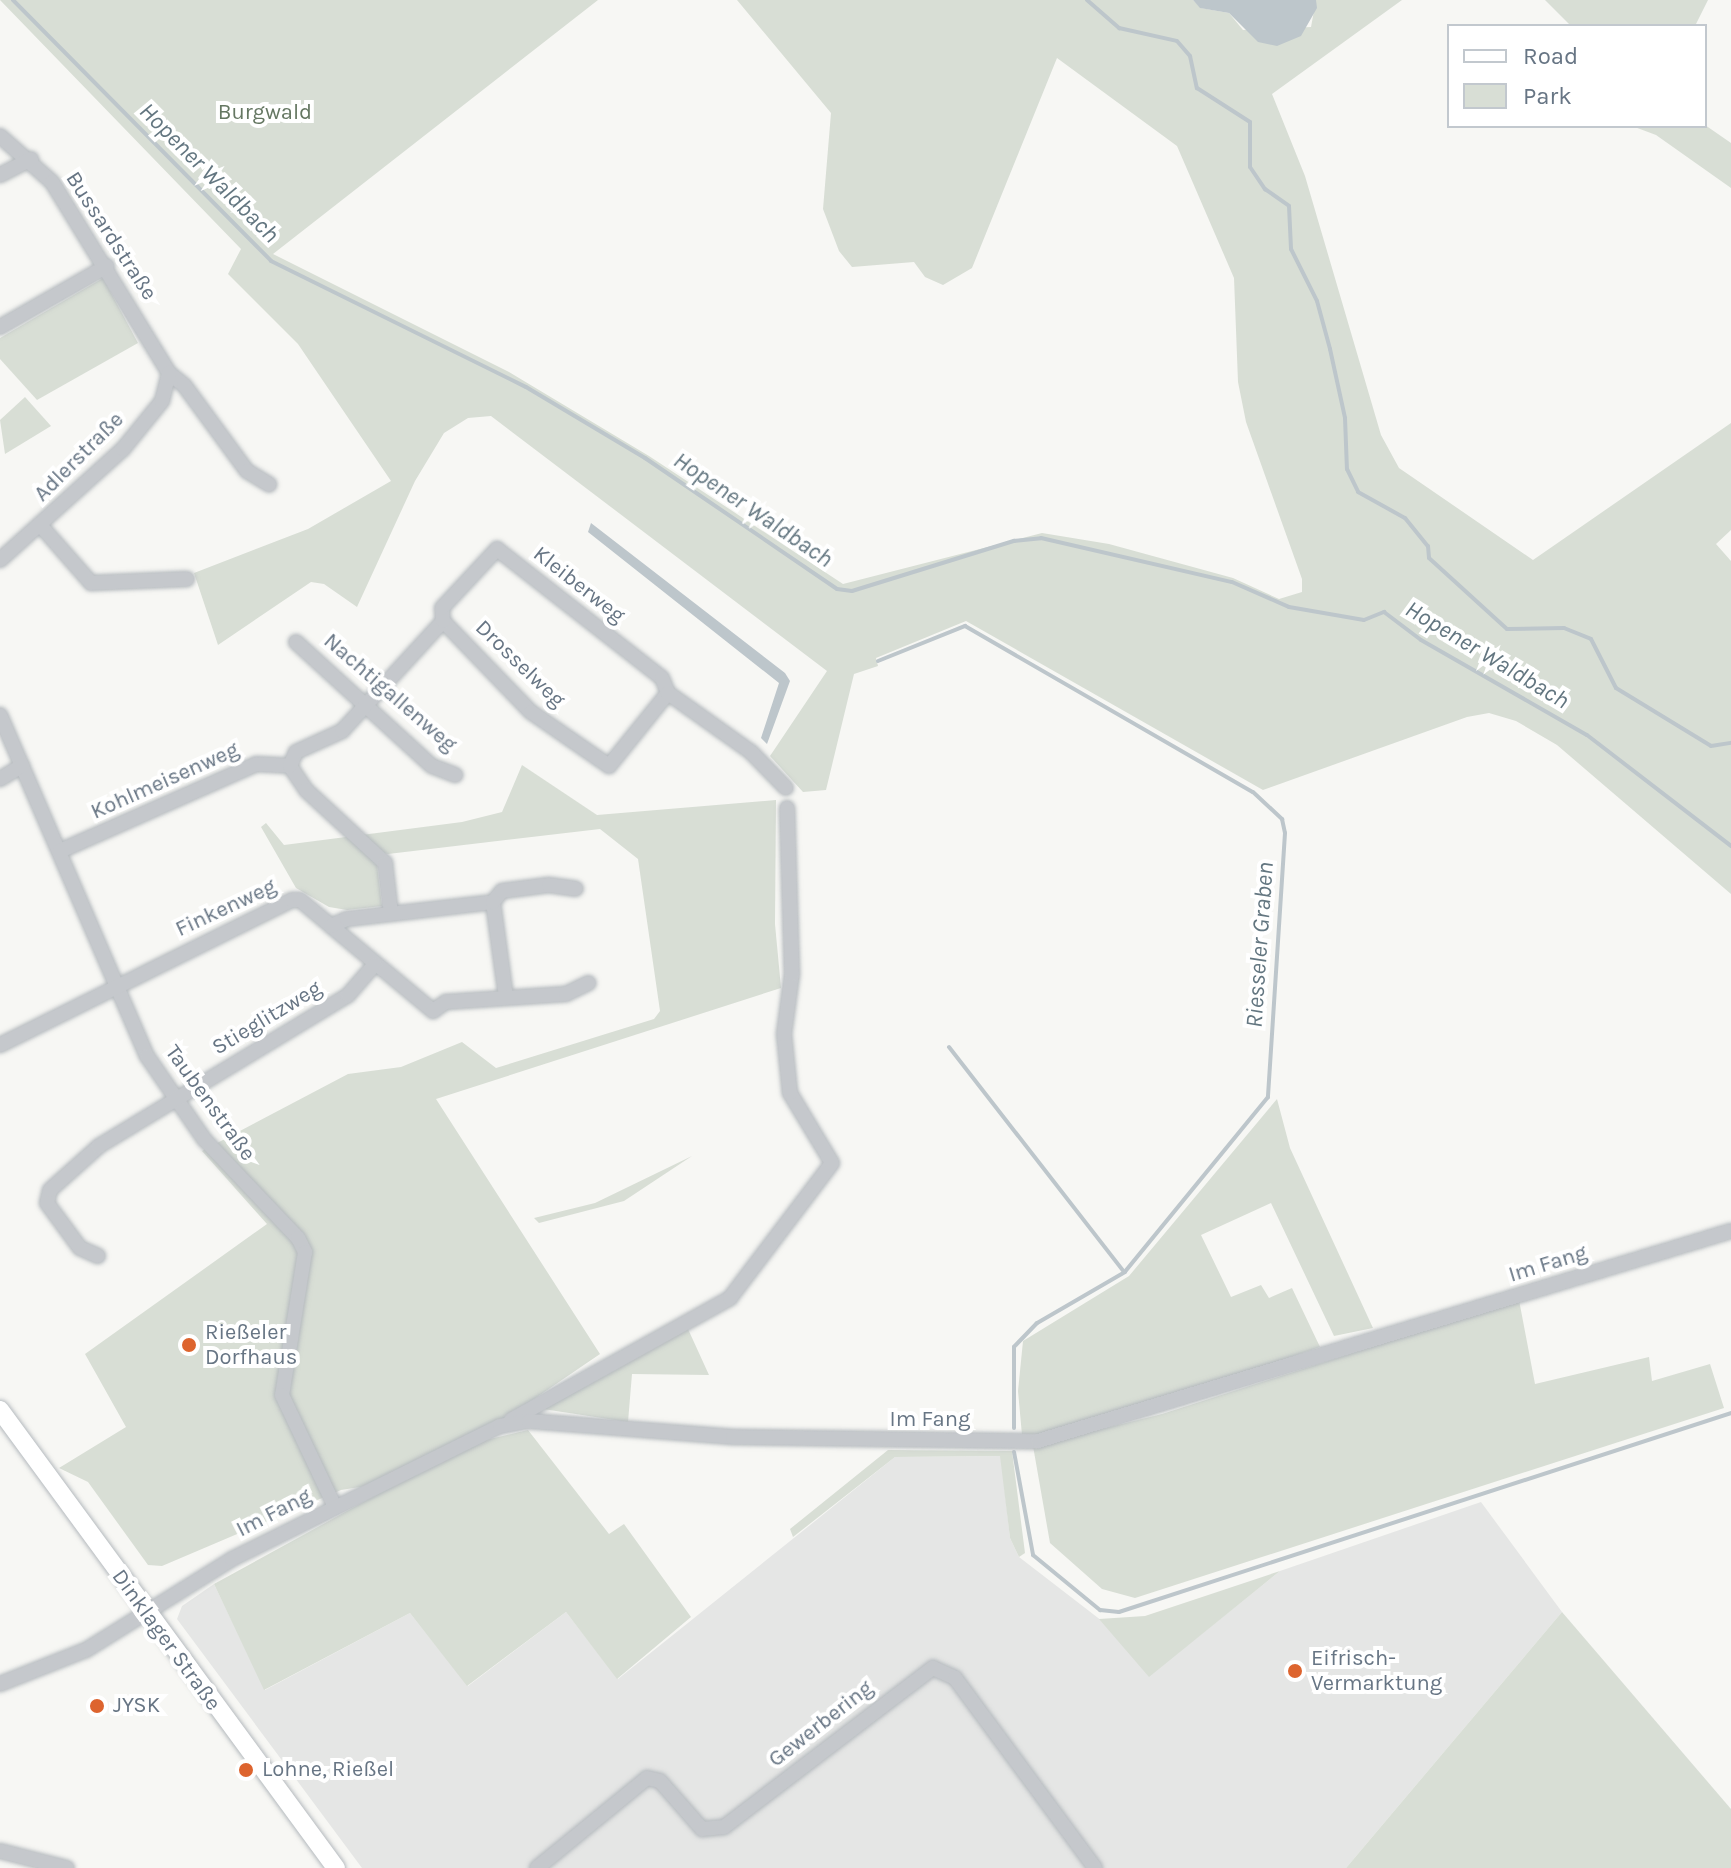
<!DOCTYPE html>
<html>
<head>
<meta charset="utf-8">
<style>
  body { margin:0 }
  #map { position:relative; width:1731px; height:1868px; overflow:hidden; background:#f7f7f4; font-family:Karla,sans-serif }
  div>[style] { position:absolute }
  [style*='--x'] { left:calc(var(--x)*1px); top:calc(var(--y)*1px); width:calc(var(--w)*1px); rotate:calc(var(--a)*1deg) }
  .built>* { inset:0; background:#e5e6e5 }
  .green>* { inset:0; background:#d8ded5 }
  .water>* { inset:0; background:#bdc6cb }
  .stream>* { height:4px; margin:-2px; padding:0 2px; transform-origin:2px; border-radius:2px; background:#bdc6cb }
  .roads { filter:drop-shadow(0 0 2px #b5babe) drop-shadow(0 0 2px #b5babe) }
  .street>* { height:14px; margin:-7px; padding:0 7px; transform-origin:7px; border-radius:7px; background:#c5c8cc }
  .secondary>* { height:18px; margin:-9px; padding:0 9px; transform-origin:9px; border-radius:9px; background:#fff }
  .dots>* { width:22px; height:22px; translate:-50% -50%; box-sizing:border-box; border:4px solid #fff; border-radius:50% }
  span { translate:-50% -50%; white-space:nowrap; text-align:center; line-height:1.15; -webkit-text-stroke:8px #fff; paint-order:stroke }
  .park-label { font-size:22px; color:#657762 }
  .street-label { font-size:22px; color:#677584 }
  .poi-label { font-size:22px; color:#677584 }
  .left { translate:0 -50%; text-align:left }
  .water-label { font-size:24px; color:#637680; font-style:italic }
  .legend { position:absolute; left:1447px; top:24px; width:260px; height:104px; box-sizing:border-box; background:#fff; border:2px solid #c2c8ce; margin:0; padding:10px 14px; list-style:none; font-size:24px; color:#677584 }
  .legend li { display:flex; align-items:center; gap:16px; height:40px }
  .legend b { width:40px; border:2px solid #c2c8ce }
</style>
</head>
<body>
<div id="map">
  <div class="built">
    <i style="clip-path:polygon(1001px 1456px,1010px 1538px,1019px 1557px,1115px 1631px,1149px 1676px,1280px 1571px,1481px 1502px,1562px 1612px,1346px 1868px,362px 1868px,177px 1619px,182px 1606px,214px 1584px,265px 1690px,410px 1613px,468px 1686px,566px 1612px,618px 1679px,895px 1457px)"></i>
  </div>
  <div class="green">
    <i style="clip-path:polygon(0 0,598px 0,273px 254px,509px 372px,649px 456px,843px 584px,1042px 533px,1109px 544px,1233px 578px,1279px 599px,1302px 592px,1302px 579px,1246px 422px,1238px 382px,1234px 278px,1177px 146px,1057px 58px,972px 268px,943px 285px,925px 277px,914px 262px,852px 267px,839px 251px,823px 209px,831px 113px,737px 0,1193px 0,1201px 8px,1229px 13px,1243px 30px,1311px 27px,1316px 0,1402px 0,1272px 94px,1305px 176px,1381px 435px,1399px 468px,1533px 560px,1731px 423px,1731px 530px,1716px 544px,1731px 561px,1731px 894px,1557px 745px,1516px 721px,1489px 713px,1467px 717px,1263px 790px,966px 621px,876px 658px,878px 666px,854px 674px,826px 790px,803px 792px,770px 756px,827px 671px,491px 416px,468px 418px,444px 433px,415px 481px,357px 607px,324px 584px,311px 582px,218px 645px,194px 573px,308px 529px,391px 481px,298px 344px,228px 274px,241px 249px)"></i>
    <i style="clip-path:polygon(1545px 0,1708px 0,1695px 26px,1571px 26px)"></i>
    <i style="clip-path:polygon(1705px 125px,1731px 143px,1731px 188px,1656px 135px,1632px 126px)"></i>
    <i style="clip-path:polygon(103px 278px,138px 343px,37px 400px,0 359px,0 338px)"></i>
    <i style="clip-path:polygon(25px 397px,51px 426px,5px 454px,0 420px)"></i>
    <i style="clip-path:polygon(522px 765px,597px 815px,776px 800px,775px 924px,781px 988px,436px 1099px,600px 1354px,512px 1414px,366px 1486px,341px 1490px,162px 1566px,148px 1565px,88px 1482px,59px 1468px,126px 1427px,85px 1354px,267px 1224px,202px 1151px,348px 1074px,401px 1067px,462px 1042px,496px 1068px,654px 1019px,660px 1011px,638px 859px,600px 829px,388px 854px,361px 848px,377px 865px,382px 906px,347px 910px,329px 907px,296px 888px,261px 827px,266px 823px,284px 845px,462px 822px,502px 812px)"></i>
    <i style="clip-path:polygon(1277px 1099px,1290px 1148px,1373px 1328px,1334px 1336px,1271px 1203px,1201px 1235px,1231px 1297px,1261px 1285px,1269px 1298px,1292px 1288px,1320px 1347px,1146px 1406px,1045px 1434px,1022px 1435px,1018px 1391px,1023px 1341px,1129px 1276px)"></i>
    <i style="clip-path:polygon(692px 1156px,624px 1201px,539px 1223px,534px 1218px,595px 1203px)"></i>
    <i style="clip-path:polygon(1519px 1300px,1535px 1384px,1649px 1357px,1652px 1381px,1710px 1364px,1724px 1408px,1135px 1598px,1102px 1589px,1050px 1543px,1033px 1446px,1162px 1414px)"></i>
    <i style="clip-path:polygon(688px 1329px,709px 1375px,632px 1374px,628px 1422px,543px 1409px)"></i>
    <i style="clip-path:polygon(528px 1430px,609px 1534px,624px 1524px,691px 1617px,617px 1679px,566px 1612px,467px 1686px,410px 1613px,264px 1690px,214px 1584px,469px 1444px)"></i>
    <i style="clip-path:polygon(888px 1450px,1012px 1451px,1025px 1553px,1019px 1557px,1010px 1538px,1000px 1456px,895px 1457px,793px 1537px,790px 1529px)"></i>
    <i style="clip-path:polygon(1280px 1571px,1149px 1677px,1099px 1619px,1145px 1616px)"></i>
    <i style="clip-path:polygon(1562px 1612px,1731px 1809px,1731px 1868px,1346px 1868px)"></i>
  </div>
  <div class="water">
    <i style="clip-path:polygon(1193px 0,1316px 0,1317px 8px,1301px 36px,1277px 46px,1258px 42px,1229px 13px,1200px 8px)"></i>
    <i style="clip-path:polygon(591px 523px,785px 673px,790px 681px,767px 744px,761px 738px,779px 683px,588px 532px)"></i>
  </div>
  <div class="stream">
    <i style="--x:13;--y:0;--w:367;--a:45.3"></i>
    <i style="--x:271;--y:261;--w:284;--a:26.3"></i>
    <i style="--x:526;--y:387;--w:139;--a:30.8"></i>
    <i style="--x:645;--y:458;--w:232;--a:34.3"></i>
    <i style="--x:837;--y:589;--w:15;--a:8"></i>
    <i style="--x:852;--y:591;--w:170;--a:-17.2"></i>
    <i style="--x:1014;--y:541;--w:27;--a:-6"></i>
    <i style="--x:1041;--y:538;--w:196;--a:13"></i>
    <i style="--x:1232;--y:582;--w:62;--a:23.7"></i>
    <i style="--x:1289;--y:607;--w:76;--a:9.8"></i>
    <i style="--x:1364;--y:620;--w:22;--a:-22"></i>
    <i style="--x:1384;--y:612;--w:46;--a:37.1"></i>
    <i style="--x:1421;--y:640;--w:191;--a:29.8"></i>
    <i style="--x:1587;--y:735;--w:182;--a:37.6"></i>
    <i style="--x:1087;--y:0;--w:43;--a:41.2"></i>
    <i style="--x:1119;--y:28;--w:59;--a:12.6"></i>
    <i style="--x:1177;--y:41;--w:20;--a:49"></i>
    <i style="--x:1190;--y:56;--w:33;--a:78"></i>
    <i style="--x:1197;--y:88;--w:63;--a:32.7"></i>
    <i style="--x:1250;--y:122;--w:45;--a:90"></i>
    <i style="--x:1250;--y:167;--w:27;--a:56"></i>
    <i style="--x:1265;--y:189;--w:29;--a:35"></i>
    <i style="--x:1289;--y:206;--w:43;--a:87.3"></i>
    <i style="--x:1291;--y:249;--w:58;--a:63.4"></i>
    <i style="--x:1317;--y:301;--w:50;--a:74.8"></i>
    <i style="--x:1330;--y:349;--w:71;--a:77.7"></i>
    <i style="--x:1345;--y:418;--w:51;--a:87.8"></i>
    <i style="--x:1347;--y:469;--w:25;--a:64"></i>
    <i style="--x:1358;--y:492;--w:54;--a:29"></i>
    <i style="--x:1405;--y:518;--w:36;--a:51"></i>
    <i style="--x:1428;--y:546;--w:12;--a:85"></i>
    <i style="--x:1429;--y:558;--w:105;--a:42.3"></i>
    <i style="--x:1507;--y:629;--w:57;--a:-1"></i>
    <i style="--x:1564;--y:628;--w:29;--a:22"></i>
    <i style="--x:1591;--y:639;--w:55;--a:63"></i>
    <i style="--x:1616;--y:688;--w:111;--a:31.4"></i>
    <i style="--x:1711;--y:746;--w:20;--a:-9"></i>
    <i style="--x:878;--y:661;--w:94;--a:-21.9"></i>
    <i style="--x:965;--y:626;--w:332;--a:30"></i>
    <i style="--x:1253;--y:792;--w:40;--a:43"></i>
    <i style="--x:1282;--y:819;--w:14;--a:78"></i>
    <i style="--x:1285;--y:833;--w:265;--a:93.7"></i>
    <i style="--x:1268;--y:1097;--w:226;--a:129.3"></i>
    <i style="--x:1125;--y:1272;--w:102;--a:149.9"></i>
    <i style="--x:1037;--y:1323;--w:33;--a:134"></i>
    <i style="--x:1014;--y:1347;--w:81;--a:90"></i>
    <i style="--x:949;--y:1047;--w:285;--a:52.1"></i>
    <i style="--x:1014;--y:1452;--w:105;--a:79.5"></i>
    <i style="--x:1033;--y:1555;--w:87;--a:39.4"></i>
    <i style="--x:1100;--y:1610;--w:19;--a:6"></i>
    <i style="--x:1119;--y:1612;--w:644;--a:-18.01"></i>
  </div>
  <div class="roads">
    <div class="street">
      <i style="--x:0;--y:136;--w:69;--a:41.5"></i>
      <i style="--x:52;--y:182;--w:224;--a:58.5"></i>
      <i style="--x:169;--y:373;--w:19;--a:39"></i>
      <i style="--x:184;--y:385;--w:107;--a:53.8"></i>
      <i style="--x:247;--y:471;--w:26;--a:31"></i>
      <i style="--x:0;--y:175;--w:35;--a:-27"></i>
      <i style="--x:0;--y:327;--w:123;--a:-29.7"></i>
      <i style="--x:41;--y:526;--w:76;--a:48.7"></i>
      <i style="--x:91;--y:583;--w:96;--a:-2.4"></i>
      <i style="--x:0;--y:560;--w:166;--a:-42.1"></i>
      <i style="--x:123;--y:449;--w:62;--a:-50.9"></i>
      <i style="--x:162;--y:401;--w:29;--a:-76"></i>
      <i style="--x:443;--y:621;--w:127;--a:46"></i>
      <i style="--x:531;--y:712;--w:95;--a:34.7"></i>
      <i style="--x:609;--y:766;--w:94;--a:-51.1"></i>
      <i style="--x:296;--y:642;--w:184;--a:42.4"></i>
      <i style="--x:432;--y:766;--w:25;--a:21"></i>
      <i style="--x:0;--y:715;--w:371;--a:66.7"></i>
      <i style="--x:147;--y:1056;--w:101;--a:55.5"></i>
      <i style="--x:204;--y:1139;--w:137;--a:46.5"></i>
      <i style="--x:298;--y:1238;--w:16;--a:63"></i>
      <i style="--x:305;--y:1252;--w:145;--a:99.1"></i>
      <i style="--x:282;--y:1395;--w:124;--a:64.7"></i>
      <i style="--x:290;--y:766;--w:29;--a:56"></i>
      <i style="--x:306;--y:790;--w:108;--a:42.7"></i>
      <i style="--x:385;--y:863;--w:51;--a:83.3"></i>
      <i style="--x:0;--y:779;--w:26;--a:-31"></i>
      <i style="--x:60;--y:851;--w:214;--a:-23.9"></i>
      <i style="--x:256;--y:764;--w:34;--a:3"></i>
      <i style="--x:290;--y:766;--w:15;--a:-67"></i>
      <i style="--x:296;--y:752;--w:51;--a:-24.5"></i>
      <i style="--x:342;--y:731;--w:149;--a:-47.4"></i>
      <i style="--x:443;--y:621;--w:13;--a:-94"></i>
      <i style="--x:442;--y:608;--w:81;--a:-47"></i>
      <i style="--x:497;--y:549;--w:209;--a:38"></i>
      <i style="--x:662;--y:678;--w:16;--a:68"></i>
      <i style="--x:668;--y:693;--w:102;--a:35.4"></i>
      <i style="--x:751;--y:752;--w:50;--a:45.8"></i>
      <i style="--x:493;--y:902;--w:96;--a:82.2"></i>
      <i style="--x:331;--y:926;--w:133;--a:39.8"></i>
      <i style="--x:433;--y:1011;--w:16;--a:-35"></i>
      <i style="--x:446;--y:1002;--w:120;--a:-3.8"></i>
      <i style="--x:566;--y:994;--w:25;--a:-26"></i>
      <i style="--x:0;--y:1045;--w:326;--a:-26.4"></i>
      <i style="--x:292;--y:900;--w:8;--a:0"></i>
      <i style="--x:300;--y:900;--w:40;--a:40"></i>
      <i style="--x:331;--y:926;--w:17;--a:-24"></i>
      <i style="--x:347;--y:919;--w:147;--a:-6.6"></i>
      <i style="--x:493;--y:902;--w:14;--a:-51"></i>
      <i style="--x:502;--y:891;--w:47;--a:-7.3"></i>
      <i style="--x:549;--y:885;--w:27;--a:8"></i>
      <i style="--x:98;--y:1256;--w:20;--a:-156"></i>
      <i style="--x:80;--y:1248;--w:56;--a:-126.3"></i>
      <i style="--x:47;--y:1203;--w:13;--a:-77"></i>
      <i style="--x:50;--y:1190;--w:66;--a:-41.9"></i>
      <i style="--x:99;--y:1146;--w:291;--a:-31.2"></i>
      <i style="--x:348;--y:995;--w:41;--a:-48.9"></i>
      <i style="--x:511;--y:1420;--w:251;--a:-29.1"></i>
      <i style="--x:730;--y:1298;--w:169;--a:-52.9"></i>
      <i style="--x:832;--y:1163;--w:82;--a:-121"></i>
      <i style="--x:790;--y:1093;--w:59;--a:-95.8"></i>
      <i style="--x:784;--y:1034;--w:61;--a:-82.4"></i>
      <i style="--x:792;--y:974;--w:166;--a:-91.7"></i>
      <i style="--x:0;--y:1684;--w:92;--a:-21.6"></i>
      <i style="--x:86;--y:1650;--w:172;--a:-31.9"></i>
      <i style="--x:232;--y:1559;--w:299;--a:-26.4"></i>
      <i style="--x:500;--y:1426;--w:29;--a:-10"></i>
      <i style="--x:529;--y:1421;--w:205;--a:4.5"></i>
      <i style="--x:733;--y:1437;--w:305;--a:0.8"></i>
      <i style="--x:1038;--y:1441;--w:724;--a:-16.86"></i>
      <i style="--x:0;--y:1851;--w:69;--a:14.2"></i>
      <i style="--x:537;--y:1868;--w:142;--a:-39.3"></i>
      <i style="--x:647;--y:1778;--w:13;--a:13"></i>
      <i style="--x:660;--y:1781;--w:64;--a:48.8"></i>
      <i style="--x:702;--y:1829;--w:22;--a:-5"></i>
      <i style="--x:724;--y:1827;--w:263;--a:-37.3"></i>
      <i style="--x:933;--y:1668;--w:24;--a:24"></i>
      <i style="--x:955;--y:1678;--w:236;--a:53.6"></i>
    </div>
    <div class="secondary">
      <i style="--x:0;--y:1410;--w:568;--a:53.74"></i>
    </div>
  </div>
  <div class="dots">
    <i style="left:189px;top:1345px;background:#dd642e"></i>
    <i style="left:1295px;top:1671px;background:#dd642e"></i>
    <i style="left:97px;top:1706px;background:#dd642e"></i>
    <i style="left:246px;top:1770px;background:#dd642e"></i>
  </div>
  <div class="park-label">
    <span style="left:265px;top:113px">Burgwald</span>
  </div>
  <div class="street-label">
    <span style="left:111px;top:236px;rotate:57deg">Bussardstraße</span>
    <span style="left:79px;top:457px;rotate:-45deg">Adlerstraße</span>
    <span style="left:579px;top:585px;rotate:38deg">Kleiberweg</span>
    <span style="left:520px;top:664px;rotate:44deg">Drosselweg</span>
    <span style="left:390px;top:693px;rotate:41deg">Nachtigallenweg</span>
    <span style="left:165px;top:781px;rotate:-24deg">Kohlmeisenweg</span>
    <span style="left:226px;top:908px;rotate:-25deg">Finkenweg</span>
    <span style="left:267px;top:1018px;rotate:-31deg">Stieglitzweg</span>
    <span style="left:210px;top:1103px;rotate:54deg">Taubenstraße</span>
    <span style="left:1548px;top:1264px;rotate:-17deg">Im Fang</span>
    <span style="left:930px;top:1420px">Im Fang</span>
    <span style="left:274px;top:1513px;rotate:-27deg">Im Fang</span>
    <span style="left:166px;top:1640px;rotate:54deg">Dinklager Straße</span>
    <span style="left:821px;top:1724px;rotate:-38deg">Gewerbering</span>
  </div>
  <div class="poi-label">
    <span class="left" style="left:205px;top:1345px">Rießeler<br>Dorfhaus</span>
    <span class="left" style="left:1311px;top:1671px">Eifrisch-<br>Vermarktung</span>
    <span class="left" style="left:113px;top:1706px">JYSK</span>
    <span class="left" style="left:262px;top:1770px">Lohne, Rießel</span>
  </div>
  <div class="water-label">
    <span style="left:209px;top:173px;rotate:45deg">Hopener Waldbach</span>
    <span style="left:753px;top:510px;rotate:34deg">Hopener Waldbach</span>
    <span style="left:1487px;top:655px;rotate:31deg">Hopener Waldbach</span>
    <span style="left:1260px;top:945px;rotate:-86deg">Riesseler Graben</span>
  </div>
  <ul class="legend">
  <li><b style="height:10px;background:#fff"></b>Road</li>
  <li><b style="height:22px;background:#d8ded5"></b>Park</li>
  </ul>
</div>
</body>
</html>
